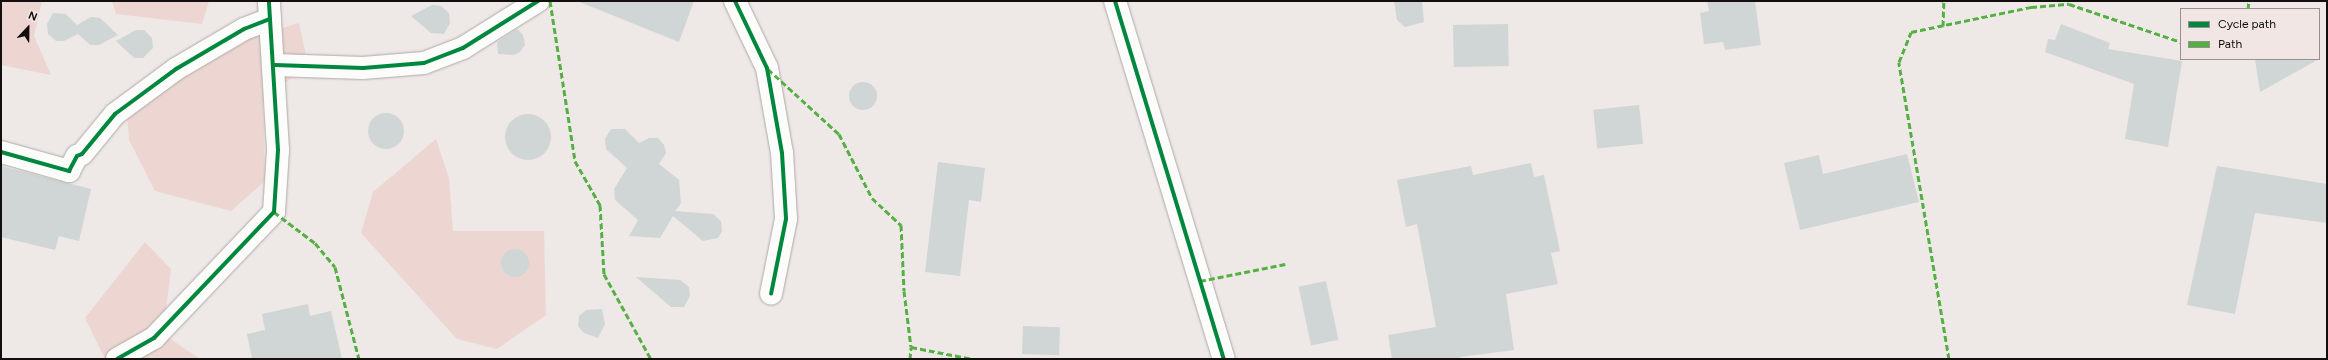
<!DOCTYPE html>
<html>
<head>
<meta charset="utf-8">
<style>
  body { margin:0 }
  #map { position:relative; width:2328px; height:360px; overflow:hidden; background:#eee8e6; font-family:Figtree,sans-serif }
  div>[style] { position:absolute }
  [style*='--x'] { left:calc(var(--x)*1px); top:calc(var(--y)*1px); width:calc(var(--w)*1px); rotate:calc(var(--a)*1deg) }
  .green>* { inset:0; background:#edd6d2 }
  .building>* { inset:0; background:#d0d6d5; transform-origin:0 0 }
  .round { border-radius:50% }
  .roads { filter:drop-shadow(0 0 1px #aea9a8) drop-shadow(0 0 1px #aea9a8) }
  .minor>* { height:22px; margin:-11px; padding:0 11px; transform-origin:11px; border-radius:11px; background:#fcfcfb }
  .tertiary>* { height:22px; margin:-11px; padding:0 11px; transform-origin:11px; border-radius:11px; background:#fcfcfb }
  .quiet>* { height:3px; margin-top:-1.5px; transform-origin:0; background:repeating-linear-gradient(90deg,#55b044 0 6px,transparent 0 9px) }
  .cycleway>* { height:4px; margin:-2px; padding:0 2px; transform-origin:2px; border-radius:2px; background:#00873e }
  span { translate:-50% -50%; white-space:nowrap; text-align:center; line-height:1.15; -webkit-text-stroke:3.5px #f1e6e3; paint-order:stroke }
  .frame { position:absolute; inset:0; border:2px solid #130f0e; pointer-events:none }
  .legend { position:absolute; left:2180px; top:8px; width:140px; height:52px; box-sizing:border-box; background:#f1e6e3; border:1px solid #98908e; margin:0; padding:5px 7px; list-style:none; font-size:12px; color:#130f0e }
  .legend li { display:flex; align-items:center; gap:8px; height:20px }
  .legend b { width:20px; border:1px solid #98908e }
  .north { position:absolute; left:8px; top:8px; width:40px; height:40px; -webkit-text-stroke:3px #f1e6e3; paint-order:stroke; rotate:22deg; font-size:11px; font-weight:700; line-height:16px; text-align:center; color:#130f0e }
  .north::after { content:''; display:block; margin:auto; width:14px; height:18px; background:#130f0e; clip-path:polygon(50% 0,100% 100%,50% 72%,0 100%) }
</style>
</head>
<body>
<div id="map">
  <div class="green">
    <i style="clip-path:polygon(1px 1px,42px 1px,34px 36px,51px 75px,1px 65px)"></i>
    <i style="clip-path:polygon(112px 1px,209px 1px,202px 24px,116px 14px)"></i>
    <i style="clip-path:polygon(299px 23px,308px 64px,263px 102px,265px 181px,231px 211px,155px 191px,129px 140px,126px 102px,225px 46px)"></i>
    <i style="clip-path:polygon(436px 139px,449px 178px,453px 231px,544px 231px,546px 315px,497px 349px,457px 339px,361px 233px,373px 192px)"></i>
    <i style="clip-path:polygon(145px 242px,171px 269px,163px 334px,200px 359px,105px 359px,85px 318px)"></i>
  </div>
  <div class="building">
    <i style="clip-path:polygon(577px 1px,694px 1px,679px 42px)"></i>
    <i style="clip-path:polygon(1394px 1px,1422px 1px,1424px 22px,1405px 27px,1397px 20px)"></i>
    <i style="clip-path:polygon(1707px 1px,1755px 1px,1761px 45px,1725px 50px,1723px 42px,1704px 44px,1700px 13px,1709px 11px)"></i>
    <i style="clip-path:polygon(432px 5px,441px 6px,449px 13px,450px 23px,444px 34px,431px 33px,411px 16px)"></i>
    <i style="clip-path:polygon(53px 13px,66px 14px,77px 25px,91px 17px,100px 18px,118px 35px,99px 45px,90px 45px,78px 34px,64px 41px,56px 41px,48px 34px,47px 24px)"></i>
    <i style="left:1508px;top:24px;width:42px;height:55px;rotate:89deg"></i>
    <i style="clip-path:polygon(2061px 24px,2110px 43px,2108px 49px,2182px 61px,2168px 147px,2125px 139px,2134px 84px,2045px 52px,2048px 39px,2055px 40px)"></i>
    <i style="clip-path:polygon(517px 29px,523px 35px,525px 45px,520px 52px,514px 55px,498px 54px,497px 42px)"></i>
    <i style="clip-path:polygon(136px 30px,144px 30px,152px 38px,153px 48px,143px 58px,134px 58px,116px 41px)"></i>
    <i style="clip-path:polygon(2255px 59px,2319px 59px,2260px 92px)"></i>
    <i class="round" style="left:849px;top:82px;width:28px;height:28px"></i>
    <i style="left:1639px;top:105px;width:39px;height:46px;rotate:84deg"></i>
    <i class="round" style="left:368px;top:113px;width:36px;height:36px"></i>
    <i class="round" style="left:505px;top:114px;width:46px;height:46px"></i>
    <i style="clip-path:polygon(611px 129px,625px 129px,639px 143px,649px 138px,658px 138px,664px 145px,666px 153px,659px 164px,679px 180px,681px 203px,675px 211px,713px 214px,721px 221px,722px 231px,718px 238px,703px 241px,673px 216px,660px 238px,629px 236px,638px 220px,615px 200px,614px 189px,627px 168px,606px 149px,605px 139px)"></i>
    <i style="clip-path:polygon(1907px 154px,1919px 202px,1800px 230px,1784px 163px,1819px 155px,1823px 174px)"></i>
    <i style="clip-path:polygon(938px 162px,985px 168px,981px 202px,969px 200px,960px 276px,925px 272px)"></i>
    <i style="clip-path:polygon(1531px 163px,1534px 177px,1544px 175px,1560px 251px,1551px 253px,1558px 284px,1506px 294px,1514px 350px,1460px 357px,1461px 359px,1392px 359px,1388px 335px,1436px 327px,1417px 224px,1406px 227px,1397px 180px,1471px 166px,1473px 175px)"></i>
    <i style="clip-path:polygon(1px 166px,91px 189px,79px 241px,59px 236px,55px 250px,1px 237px)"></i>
    <i style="clip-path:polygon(2217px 166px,2327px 184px,2327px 223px,2255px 213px,2235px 314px,2187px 305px)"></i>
    <i class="round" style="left:501px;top:249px;width:28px;height:28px"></i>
    <i style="clip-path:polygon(636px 277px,680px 280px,689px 287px,690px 296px,684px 307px,671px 307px)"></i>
    <i style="left:1326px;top:281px;width:60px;height:28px;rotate:78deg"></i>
    <i style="clip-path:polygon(308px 304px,310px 316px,331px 311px,342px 359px,252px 359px,247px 334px,265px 330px,262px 314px)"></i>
    <i style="clip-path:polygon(602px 309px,605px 324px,598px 338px,584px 333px,578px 326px,579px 316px,586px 310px)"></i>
    <i style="left:1023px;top:326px;width:37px;height:28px;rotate:2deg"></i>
  </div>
  <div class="roads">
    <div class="minor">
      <i style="--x:735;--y:1;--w:74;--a:64.5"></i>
      <i style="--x:767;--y:68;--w:86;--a:80"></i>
      <i style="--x:782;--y:153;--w:66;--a:86.5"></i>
      <i style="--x:786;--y:219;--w:76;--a:101.3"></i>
      <i style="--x:275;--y:65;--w:88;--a:2"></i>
      <i style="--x:363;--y:68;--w:61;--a:-4.7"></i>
      <i style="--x:424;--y:63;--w:42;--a:-21"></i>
      <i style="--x:463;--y:48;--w:89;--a:-32.1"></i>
      <i style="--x:1;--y:152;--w:71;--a:15.6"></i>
      <i style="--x:69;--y:171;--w:17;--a:-62"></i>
      <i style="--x:77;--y:156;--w:5;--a:-22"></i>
      <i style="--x:82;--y:154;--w:52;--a:-50.5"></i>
      <i style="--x:115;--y:114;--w:76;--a:-36.4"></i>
      <i style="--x:176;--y:69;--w:79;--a:-30.5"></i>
      <i style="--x:244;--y:29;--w:28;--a:-21"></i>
      <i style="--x:117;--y:359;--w:43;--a:-29.6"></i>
      <i style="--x:154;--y:338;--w:174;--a:-46.4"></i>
      <i style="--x:274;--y:212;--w:62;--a:-86.3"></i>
      <i style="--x:278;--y:150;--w:149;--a:-93.5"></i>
    </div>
    <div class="tertiary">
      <i style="--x:1115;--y:1;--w:374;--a:73.1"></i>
    </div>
  </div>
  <div class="quiet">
    <i style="--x:550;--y:1;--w:162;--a:81.1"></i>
    <i style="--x:575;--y:161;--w:51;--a:60.4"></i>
    <i style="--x:600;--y:205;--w:69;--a:86.7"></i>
    <i style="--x:604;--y:274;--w:97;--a:61.1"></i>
    <i style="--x:2248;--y:9;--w:8;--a:-83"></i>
    <i style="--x:1943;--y:26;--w:25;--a:-88"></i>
    <i style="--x:768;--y:69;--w:96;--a:42.5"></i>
    <i style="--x:839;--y:134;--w:72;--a:62.7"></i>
    <i style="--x:872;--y:198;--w:40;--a:43"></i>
    <i style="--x:901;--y:225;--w:66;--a:87.4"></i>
    <i style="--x:904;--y:291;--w:56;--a:82.9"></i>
    <i style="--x:911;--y:347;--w:63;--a:11"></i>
    <i style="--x:274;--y:212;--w:51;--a:37.1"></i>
    <i style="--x:315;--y:243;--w:31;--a:50"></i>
    <i style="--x:335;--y:267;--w:95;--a:75.4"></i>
    <i style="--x:1200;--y:281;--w:87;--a:-11.3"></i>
    <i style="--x:910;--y:359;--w:12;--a:-85"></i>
    <i style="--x:1949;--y:359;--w:301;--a:-99.6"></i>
    <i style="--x:1899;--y:62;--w:32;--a:-68"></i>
    <i style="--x:1911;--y:32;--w:123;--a:-11.8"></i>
    <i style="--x:2031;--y:7;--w:38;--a:-5"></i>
    <i style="--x:2069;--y:4;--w:118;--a:18.7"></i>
  </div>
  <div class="cycleway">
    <i style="--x:735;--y:1;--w:74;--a:64.5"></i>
    <i style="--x:767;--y:68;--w:86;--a:80"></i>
    <i style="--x:782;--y:153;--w:66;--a:86.5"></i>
    <i style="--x:786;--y:219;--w:76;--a:101.3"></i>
    <i style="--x:1115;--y:1;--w:374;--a:73.1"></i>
    <i style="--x:275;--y:65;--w:88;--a:2"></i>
    <i style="--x:363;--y:68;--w:61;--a:-4.7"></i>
    <i style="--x:424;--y:63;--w:42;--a:-21"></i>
    <i style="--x:463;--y:48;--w:89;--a:-32.1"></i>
    <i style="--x:1;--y:152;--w:71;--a:15.6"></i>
    <i style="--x:69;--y:171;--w:17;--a:-62"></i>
    <i style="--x:77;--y:156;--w:5;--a:-22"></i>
    <i style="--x:82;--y:154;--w:52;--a:-50.5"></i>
    <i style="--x:115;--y:114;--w:76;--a:-36.4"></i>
    <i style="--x:176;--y:69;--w:79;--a:-30.5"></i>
    <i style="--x:244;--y:29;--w:28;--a:-21"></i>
    <i style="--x:117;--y:359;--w:43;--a:-29.6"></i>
    <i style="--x:154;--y:338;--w:174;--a:-46.4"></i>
    <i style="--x:274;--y:212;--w:62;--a:-86.3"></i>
    <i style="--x:278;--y:150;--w:149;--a:-93.5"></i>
  </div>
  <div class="frame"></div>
  <ul class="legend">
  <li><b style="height:5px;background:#00873e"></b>Cycle path</li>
  <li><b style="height:5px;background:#55b044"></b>Path</li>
  </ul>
  <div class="north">N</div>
</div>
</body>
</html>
